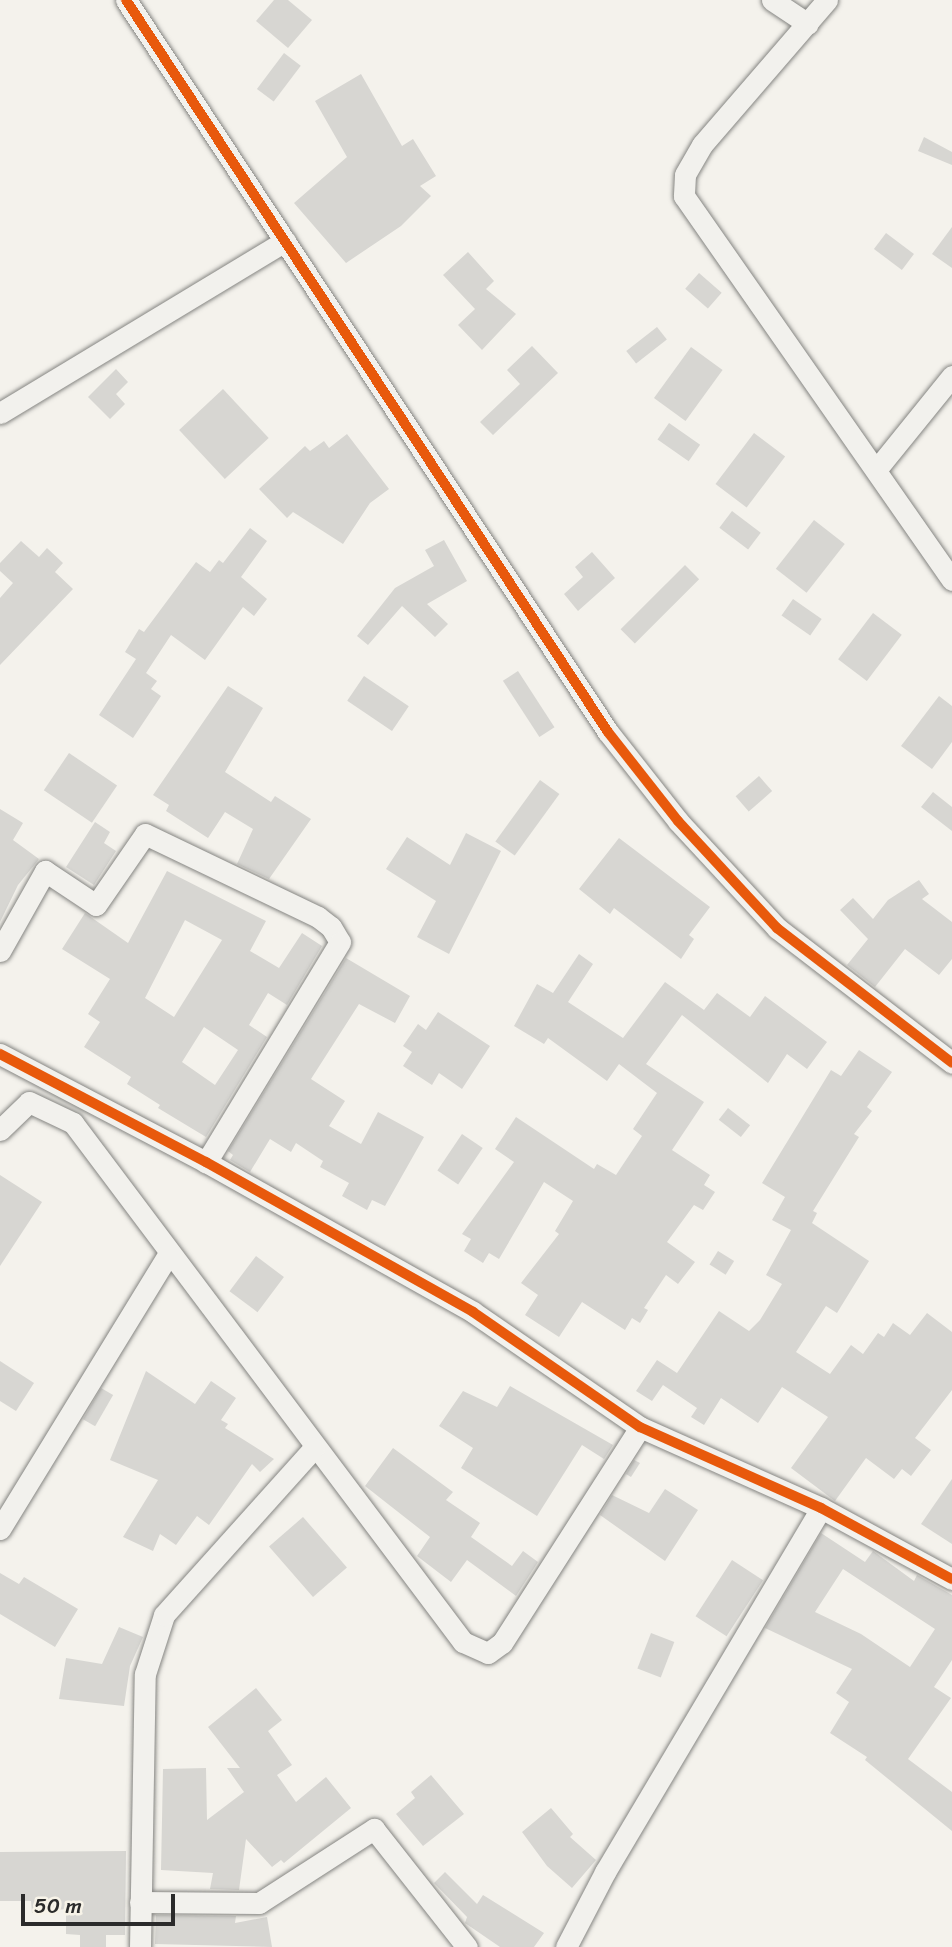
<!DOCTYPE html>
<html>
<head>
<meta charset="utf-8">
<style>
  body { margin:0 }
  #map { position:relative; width:952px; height:1947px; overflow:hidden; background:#f4f2ec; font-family:Sriracha,sans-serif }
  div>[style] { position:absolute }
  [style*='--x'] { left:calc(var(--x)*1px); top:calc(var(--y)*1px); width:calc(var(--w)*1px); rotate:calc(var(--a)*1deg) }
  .building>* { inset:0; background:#d7d6d2; transform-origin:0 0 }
  .roads { filter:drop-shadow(0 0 2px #858582) drop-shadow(0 0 2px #858582) }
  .street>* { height:21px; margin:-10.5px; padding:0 10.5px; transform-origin:10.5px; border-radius:10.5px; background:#f2f1ed }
  .cycleway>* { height:10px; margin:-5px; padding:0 5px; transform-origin:5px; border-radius:5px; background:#e8590c }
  span { translate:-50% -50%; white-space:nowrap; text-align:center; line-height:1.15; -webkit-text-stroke:6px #f7f3e8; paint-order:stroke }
  .scale { position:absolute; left:21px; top:1894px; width:154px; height:32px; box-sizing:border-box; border:4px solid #2b2b2b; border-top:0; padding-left:9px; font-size:21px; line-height:24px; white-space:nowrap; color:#2b2b2b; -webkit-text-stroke:5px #f7f3e8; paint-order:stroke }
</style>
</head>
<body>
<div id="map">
  <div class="building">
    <i style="clip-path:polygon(274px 0,288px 0,312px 20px,288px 48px,256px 21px)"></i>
    <i style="left:284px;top:53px;width:21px;height:45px;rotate:37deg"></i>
    <i style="clip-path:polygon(361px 74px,402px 146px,413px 139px,436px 176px,420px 186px,431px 196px,401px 226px,346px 263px,294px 203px,347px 157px,315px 101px)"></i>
    <i style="clip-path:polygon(924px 137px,952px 152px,952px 165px,918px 151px)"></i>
    <i style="clip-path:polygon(952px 227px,952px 268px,932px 254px)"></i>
    <i style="left:886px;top:233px;width:35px;height:20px;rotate:37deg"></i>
    <i style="clip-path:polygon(468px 252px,494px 281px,486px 289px,516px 314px,482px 350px,458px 325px,475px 309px,443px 275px)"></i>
    <i style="left:699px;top:273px;width:30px;height:21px;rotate:41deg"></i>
    <i style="left:657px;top:327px;width:16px;height:39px;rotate:52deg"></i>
    <i style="clip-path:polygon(532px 346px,558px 373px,493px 435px,480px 422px,520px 384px,507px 370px)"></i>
    <i style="left:691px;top:347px;width:39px;height:63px;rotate:36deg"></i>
    <i style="clip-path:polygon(116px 369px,128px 382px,116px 394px,125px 404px,110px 419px,88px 397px)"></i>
    <i style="left:223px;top:389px;width:67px;height:60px;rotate:47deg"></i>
    <i style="left:669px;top:423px;width:38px;height:20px;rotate:35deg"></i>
    <i style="left:754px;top:433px;width:39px;height:64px;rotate:37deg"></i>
    <i style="clip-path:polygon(347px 434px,389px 489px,370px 503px,343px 544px,293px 512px,287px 518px,259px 489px,305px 446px,310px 451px,324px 441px,329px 448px)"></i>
    <i style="left:732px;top:511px;width:36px;height:21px;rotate:37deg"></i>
    <i style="left:814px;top:520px;width:39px;height:62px;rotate:38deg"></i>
    <i style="clip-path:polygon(250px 528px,267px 541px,241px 577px,267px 599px,254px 616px,243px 607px,205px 660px,171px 635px,146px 673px,157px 681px,151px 689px,161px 696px,133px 738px,99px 715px,136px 659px,125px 652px,139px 629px,144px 632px,196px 562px,210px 572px,219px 560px,223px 563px)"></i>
    <i style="clip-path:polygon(444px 540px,467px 581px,427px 604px,448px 624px,435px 637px,402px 606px,368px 645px,357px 636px,395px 588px,434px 566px,425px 550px)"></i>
    <i style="clip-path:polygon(21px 541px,39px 557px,47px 548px,63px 563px,55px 572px,73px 589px,0 665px,0 598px,13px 583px,0 571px,0 563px)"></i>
    <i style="clip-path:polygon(592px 552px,615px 578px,578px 611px,564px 594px,583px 577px,575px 567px)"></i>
    <i style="left:685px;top:565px;width:20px;height:91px;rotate:45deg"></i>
    <i style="left:793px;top:599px;width:35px;height:20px;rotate:35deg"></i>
    <i style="left:873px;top:613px;width:36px;height:58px;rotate:37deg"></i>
    <i style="left:518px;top:671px;width:67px;height:18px;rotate:57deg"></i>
    <i style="left:364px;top:676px;width:54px;height:30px;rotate:34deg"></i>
    <i style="clip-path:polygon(228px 686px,263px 708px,225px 772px,271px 802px,275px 796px,311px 819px,269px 879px,237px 864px,253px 829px,225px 812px,208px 838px,166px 811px,169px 805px,153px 795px)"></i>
    <i style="clip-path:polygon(939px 696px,952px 706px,952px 742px,932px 769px,901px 746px)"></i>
    <i style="left:69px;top:753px;width:58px;height:45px;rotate:34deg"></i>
    <i style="left:759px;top:776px;width:20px;height:31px;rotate:49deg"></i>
    <i style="left:540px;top:780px;width:24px;height:76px;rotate:36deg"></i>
    <i style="clip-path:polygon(933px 792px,952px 807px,952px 831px,921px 807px)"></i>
    <i style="clip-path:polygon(0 809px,23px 823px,13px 840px,39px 859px,18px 885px,0 922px)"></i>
    <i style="clip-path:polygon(95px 822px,110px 832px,104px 843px,116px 851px,94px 885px,66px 867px)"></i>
    <i style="clip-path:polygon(466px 833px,501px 851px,449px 954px,417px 937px,436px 901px,386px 869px,407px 837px,450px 865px)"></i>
    <i style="clip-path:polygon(619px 838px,710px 907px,689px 935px,694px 939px,681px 959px,614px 908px,610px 914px,579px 889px)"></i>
    <i style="clip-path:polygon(evenodd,167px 871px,266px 921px,250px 951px,279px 968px,302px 933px,322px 946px,287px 1005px,268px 993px,249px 1025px,267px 1037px,206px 1137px,158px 1108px,160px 1105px,127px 1084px,131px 1077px,84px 1047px,100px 1022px,88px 1014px,110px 979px,62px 949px,85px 913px,128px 943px,167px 871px,185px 920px,222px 940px,174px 1017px,145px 998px,185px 920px,167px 871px,204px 1027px,238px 1050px,215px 1085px,182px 1062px,204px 1027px)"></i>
    <i style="clip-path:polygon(919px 880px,929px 894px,922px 899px,952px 922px,952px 959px,939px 975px,905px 949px,875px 987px,847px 965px,868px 939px,840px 910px,853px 898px,873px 919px,888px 900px)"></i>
    <i style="clip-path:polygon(579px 954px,593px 964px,568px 1002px,623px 1038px,665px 982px,704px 1010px,717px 993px,750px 1017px,765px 996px,827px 1042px,807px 1069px,787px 1054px,768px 1083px,682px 1015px,646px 1064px,704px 1102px,672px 1150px,710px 1175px,704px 1185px,715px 1192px,703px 1210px,694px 1205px,667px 1242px,695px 1262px,678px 1284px,666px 1275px,644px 1308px,648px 1310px,640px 1323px,632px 1318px,625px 1330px,582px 1302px,559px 1337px,525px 1315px,538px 1295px,521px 1283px,559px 1234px,555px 1231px,573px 1201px,544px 1182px,499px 1259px,489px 1253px,483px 1263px,464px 1251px,471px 1239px,462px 1234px,514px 1162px,495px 1149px,516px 1117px,594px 1169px,597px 1164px,616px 1175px,642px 1136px,633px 1129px,657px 1093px,619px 1064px,607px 1081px,548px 1038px,544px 1044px,514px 1026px,537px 984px,553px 993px)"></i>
    <i style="clip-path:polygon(346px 958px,410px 996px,395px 1023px,359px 1004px,311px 1079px,345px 1101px,329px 1126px,361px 1144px,378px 1112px,424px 1137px,385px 1206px,372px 1200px,367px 1210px,342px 1196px,349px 1183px,320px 1167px,323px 1161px,296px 1143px,291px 1152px,270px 1139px,250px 1172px,230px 1160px,233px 1155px,228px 1151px)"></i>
    <i style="clip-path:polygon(438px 1012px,490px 1046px,462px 1089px,439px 1073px,432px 1085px,403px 1066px,412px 1052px,403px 1046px,418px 1024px,426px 1030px)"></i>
    <i style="clip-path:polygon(859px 1050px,892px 1072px,867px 1107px,872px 1111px,854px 1134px,859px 1137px,813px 1211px,817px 1213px,812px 1223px,869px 1261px,837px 1313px,826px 1306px,796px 1352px,830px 1374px,851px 1345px,863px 1354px,878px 1333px,884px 1337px,893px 1323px,910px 1335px,927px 1313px,952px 1332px,952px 1390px,915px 1438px,931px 1450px,911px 1476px,902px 1469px,894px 1479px,866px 1458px,835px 1501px,791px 1468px,828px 1417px,782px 1387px,758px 1423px,721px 1398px,704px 1425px,691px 1417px,697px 1408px,663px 1385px,652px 1401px,636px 1391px,657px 1360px,677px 1373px,719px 1311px,749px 1331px,760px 1320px,782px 1284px,766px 1275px,791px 1230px,772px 1220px,785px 1197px,762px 1183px,831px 1070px,841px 1076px)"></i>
    <i style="left:728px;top:1108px;width:28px;height:15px;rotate:38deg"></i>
    <i style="left:462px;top:1134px;width:25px;height:44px;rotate:34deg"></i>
    <i style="clip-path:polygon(0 1175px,42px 1202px,0 1266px)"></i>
    <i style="left:718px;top:1251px;width:19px;height:16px;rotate:32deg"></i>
    <i style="left:256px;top:1256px;width:35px;height:44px;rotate:37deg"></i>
    <i style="clip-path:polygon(0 1361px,34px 1383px,16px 1411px,0 1401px)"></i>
    <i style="clip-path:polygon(146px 1371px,195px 1404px,211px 1381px,236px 1398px,221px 1420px,228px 1424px,225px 1428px,274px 1459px,260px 1472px,252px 1464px,209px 1525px,197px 1516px,176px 1545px,160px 1534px,153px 1551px,123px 1537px,158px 1480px,110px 1460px)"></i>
    <i style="clip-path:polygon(510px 1386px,613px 1445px,604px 1459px,582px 1445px,537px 1516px,461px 1468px,473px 1448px,439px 1426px,463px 1391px,497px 1407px)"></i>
    <i style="left:101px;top:1388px;width:14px;height:36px;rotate:30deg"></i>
    <i style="clip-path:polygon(393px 1448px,453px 1492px,446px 1500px,480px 1523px,471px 1537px,512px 1566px,523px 1551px,538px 1562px,516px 1596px,467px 1560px,451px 1582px,417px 1556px,430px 1537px,365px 1486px)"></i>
    <i style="clip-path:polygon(634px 1460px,640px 1463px,631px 1477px,626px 1474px)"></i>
    <i style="clip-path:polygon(952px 1479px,952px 1544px,921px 1524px)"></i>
    <i style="clip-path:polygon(665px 1489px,698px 1510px,665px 1561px,600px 1515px,612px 1495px,649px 1513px)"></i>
    <i style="left:303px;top:1517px;width:67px;height:45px;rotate:49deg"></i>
    <i style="clip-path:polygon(evenodd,821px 1533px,865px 1562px,873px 1551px,914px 1581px,917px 1575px,952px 1595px,952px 1660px,934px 1687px,951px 1698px,908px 1759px,952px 1792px,952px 1831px,865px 1760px,867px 1757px,830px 1733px,849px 1702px,836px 1693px,852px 1669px,765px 1628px,821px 1533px,843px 1569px,935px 1629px,910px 1667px,861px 1634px,815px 1612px,843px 1569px)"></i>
    <i style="left:732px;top:1560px;width:37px;height:67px;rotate:33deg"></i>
    <i style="clip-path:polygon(0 1573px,19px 1584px,24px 1577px,78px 1609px,55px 1647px,0 1614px)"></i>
    <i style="clip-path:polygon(119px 1627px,143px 1637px,130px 1666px,124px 1706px,59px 1699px,66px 1658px,102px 1664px)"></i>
    <i style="left:651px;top:1633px;width:25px;height:38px;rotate:21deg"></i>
    <i style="clip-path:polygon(256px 1688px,282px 1720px,268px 1731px,292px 1765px,277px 1775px,296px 1802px,326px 1777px,351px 1808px,284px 1863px,281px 1860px,272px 1867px,246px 1839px,239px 1890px,210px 1889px,213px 1873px,161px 1870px,163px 1769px,206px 1768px,207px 1820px,244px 1792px,227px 1768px,240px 1768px,208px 1727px)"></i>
    <i style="clip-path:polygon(431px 1775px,464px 1814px,423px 1846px,396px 1814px,415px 1798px,411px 1792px)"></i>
    <i style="clip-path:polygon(551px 1808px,573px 1834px,570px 1837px,596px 1860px,572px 1888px,547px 1866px,522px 1832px)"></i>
    <i style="clip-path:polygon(126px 1851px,125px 1935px,106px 1935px,106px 1947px,80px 1947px,80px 1935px,66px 1934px,66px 1909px,32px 1913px,31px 1901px,0 1901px,0 1852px)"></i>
    <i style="clip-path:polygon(445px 1872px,477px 1904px,483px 1895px,544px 1933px,534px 1947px,500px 1947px,465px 1923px,467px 1917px,434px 1883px)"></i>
    <i style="clip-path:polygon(156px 1915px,236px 1916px,235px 1923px,267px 1917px,272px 1947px,155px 1944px)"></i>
  </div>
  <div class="roads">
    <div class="street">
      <i style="--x:126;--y:0;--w:876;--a:56.64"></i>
      <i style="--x:608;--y:732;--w:113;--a:51.8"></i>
      <i style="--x:678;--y:821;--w:146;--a:47.2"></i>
      <i style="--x:777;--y:928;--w:221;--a:37.6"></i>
      <i style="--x:772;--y:0;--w:43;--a:33.7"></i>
      <i style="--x:827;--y:0;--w:191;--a:130.8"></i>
      <i style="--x:702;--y:145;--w:34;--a:120"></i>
      <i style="--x:685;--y:175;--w:21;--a:93"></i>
      <i style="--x:684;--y:196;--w:468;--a:55.1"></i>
      <i style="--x:0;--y:413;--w:333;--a:-31.1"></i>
      <i style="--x:876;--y:470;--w:121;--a:-51"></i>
      <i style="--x:0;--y:951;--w:92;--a:-60.6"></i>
      <i style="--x:45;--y:871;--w:61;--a:33.7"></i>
      <i style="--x:96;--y:905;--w:86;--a:-55.4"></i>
      <i style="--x:145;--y:834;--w:192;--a:25.6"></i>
      <i style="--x:318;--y:917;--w:16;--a:38"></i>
      <i style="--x:331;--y:927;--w:17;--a:59"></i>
      <i style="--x:340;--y:942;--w:258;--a:121.3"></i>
      <i style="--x:0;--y:1054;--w:233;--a:27.7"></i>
      <i style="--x:206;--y:1162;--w:306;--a:29.3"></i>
      <i style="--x:473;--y:1312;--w:203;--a:34.6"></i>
      <i style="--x:640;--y:1427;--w:198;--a:24.1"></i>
      <i style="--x:821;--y:1508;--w:149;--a:28.5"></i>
      <i style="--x:0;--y:1130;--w:40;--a:-44"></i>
      <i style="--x:29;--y:1102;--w:49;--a:25.5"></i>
      <i style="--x:73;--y:1123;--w:649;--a:53.08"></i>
      <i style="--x:463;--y:1642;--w:27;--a:24"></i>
      <i style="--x:488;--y:1653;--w:17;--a:-36"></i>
      <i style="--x:502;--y:1643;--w:256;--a:-57.4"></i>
      <i style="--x:0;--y:1529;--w:324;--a:-58.5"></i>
      <i style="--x:140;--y:1902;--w:119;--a:0.5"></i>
      <i style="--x:259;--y:1903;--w:137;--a:-32.8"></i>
      <i style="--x:374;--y:1829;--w:150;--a:51.8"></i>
      <i style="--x:140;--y:1947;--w:273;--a:-89"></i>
      <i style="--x:145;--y:1674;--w:62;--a:-72.1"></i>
      <i style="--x:164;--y:1615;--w:224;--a:-48.1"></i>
      <i style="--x:566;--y:1947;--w:85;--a:-62.5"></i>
      <i style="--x:605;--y:1872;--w:423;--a:-59.3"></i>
    </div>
  </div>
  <div class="cycleway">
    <i style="--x:126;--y:0;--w:876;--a:56.64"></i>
    <i style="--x:608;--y:732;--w:113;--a:51.8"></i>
    <i style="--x:678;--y:821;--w:146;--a:47.2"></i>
    <i style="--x:777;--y:928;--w:221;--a:37.6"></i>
    <i style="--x:0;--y:1054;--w:233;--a:27.7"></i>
    <i style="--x:206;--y:1162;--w:306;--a:29.3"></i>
    <i style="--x:473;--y:1312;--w:203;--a:34.6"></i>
    <i style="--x:640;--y:1427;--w:198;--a:24.1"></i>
    <i style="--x:821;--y:1508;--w:149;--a:28.5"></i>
  </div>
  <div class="scale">50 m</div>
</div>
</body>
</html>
